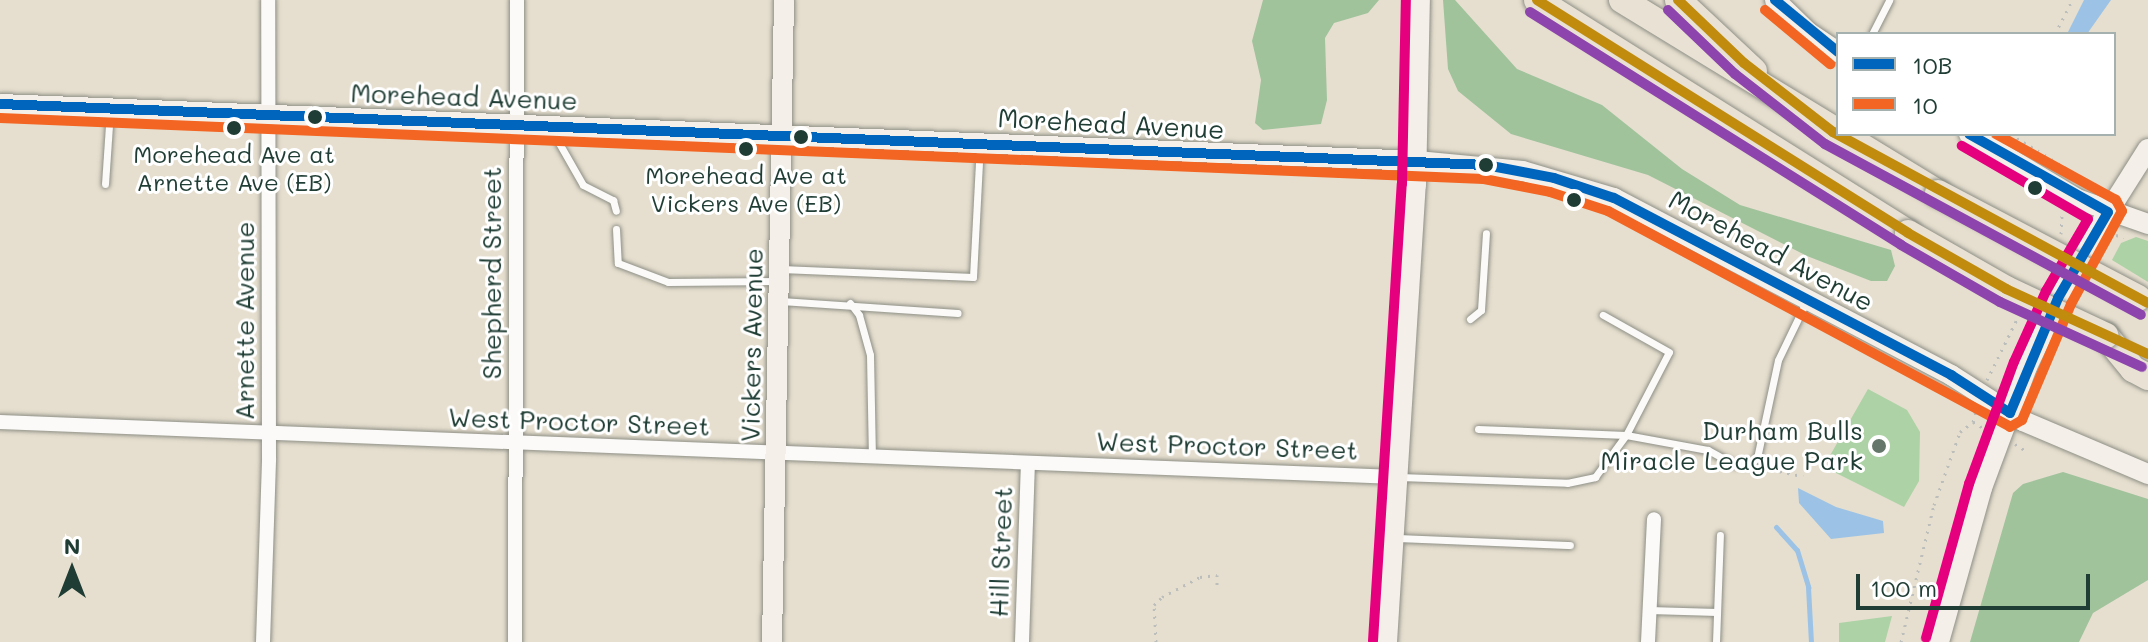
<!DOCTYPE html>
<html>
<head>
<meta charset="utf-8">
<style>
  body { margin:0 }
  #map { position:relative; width:2148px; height:642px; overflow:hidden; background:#e6dfcf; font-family:Mali,sans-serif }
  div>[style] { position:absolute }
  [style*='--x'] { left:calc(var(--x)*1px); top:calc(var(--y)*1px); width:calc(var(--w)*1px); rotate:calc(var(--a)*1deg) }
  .green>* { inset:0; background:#add2a6 }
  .forest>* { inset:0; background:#a0c39c }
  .water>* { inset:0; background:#9cc3e5 }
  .stream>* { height:5px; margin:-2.5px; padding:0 2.5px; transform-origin:2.5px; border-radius:2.5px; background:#9cc3e5 }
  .path>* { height:3px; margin-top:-1.5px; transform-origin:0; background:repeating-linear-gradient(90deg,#bcbebb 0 2px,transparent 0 8px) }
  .roads { filter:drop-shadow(0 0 2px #8e8f86) drop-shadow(0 0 2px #8e8f86) }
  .lane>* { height:7px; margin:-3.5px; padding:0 3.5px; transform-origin:3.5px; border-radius:3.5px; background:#fbfaf8 }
  .street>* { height:14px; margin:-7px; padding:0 7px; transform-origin:7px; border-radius:7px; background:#fbfaf8 }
  .secondary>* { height:20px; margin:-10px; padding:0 10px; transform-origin:10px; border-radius:10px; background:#f4f0e9 }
  .highway>* { height:26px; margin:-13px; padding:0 13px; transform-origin:13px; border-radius:13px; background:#e9e2d4 }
  .bridges { filter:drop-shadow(0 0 2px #8e8f86) drop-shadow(0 0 2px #8e8f86) }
  .highway-bridge>* { height:26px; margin:-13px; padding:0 13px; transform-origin:13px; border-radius:13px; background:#e9e2d4 }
  .bus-1>* { height:10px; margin:-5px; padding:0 5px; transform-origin:5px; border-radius:5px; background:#0065bd }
  .bus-2>* { height:10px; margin:-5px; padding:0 5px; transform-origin:5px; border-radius:5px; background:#f26522 }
  .bus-3>* { height:10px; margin:-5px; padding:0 5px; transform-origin:5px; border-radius:5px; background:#e5007d }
  .bus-4>* { height:10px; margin:-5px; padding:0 5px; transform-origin:5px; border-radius:5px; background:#c18c0d }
  .bus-5>* { height:10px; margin:-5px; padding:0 5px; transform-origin:5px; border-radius:5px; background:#8e44ad }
  .dots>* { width:22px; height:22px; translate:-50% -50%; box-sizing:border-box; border:4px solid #fff; border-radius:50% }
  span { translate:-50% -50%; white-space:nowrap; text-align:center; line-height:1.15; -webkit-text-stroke:6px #fff; paint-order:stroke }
  .bus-label { font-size:24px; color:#1f3d34 }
  .street-label { font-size:26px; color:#1f3d34 }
  .poi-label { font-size:26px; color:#1f3d34 }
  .right { translate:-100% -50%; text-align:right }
  .legend { position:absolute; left:1836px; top:32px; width:280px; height:104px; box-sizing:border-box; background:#fff; border:2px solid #a5b1ae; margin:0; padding:10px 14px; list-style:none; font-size:24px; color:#1f3d34 }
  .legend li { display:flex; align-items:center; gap:16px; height:40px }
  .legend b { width:40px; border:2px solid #a5b1ae }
  .north { position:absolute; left:32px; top:530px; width:80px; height:80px; -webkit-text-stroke:6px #fff; paint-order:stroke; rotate:0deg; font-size:22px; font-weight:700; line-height:32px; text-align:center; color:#1f3d34 }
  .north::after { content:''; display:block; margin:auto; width:28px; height:36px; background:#1f3d34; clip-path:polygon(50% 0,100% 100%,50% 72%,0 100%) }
  .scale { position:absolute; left:1856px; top:574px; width:234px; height:36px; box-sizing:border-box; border:4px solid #1f3d34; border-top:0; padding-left:10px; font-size:24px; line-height:28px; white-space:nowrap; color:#1f3d34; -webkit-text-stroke:6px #fff; paint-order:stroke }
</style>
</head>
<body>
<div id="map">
  <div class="green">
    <i style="clip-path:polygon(2136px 237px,2148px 241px,2148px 282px,2112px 260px,2121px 243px)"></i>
    <i style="clip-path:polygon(1868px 389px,1907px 410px,1920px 432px,1919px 481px,1904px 507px,1832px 471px,1828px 459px)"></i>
    <i style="clip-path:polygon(1892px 616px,1885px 642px,1839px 642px,1839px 623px)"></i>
  </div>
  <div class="forest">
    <i style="clip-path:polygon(1263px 0,1379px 0,1368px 13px,1334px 23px,1325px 38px,1327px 100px,1321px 124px,1263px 130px,1255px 123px,1261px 80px,1252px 41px)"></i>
    <i style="clip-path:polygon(1443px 0,1455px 0,1517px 69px,1602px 105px,1682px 169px,1740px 205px,1891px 250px,1895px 266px,1887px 281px,1871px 281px,1807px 256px,1648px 175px,1511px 134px,1458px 91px,1448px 69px)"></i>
    <i style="clip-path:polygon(2063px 472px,2148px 499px,2148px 580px,2093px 613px,2079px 642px,1970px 642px,2013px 493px,2023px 484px)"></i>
  </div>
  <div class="water">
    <i style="clip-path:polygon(2084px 0,2111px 0,2087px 34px,2067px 34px)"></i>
    <i style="clip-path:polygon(1798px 488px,1836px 507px,1883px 521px,1884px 533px,1831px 539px,1799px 503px)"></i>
  </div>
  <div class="stream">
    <i style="--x:1776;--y:527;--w:31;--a:48"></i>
    <i style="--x:1797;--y:550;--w:39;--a:73"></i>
    <i style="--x:1808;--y:587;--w:55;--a:86.9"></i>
  </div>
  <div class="path">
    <i style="--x:2055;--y:34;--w:38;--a:-63"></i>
    <i style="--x:2010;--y:134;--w:98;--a:31.3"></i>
    <i style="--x:2061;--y:234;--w:19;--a:-87"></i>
    <i style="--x:2116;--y:235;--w:8;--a:14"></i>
    <i style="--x:1987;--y:380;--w:68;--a:-63.8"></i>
    <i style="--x:1973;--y:422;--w:16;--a:30"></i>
    <i style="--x:2015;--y:444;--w:15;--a:32"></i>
    <i style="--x:1764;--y:468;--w:40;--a:12"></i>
    <i style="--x:1156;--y:642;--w:37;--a:-93"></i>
    <i style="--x:1154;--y:605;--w:11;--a:-45"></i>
    <i style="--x:1162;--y:597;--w:43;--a:-27.8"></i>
    <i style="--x:1200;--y:577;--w:17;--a:-7"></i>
    <i style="--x:1217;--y:575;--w:13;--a:90"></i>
    <i style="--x:1901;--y:642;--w:141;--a:-76.5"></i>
    <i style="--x:1934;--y:505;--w:77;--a:-70.4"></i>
    <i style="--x:1960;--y:432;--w:16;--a:-38"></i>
    <i style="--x:1973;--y:422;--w:12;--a:-76"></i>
  </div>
  <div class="roads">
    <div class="lane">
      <i style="--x:1872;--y:34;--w:38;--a:-63"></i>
      <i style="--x:551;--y:129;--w:64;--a:60.3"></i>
      <i style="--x:583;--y:185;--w:34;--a:27"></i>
      <i style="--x:613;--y:200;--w:11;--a:75"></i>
      <i style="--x:105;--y:184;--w:73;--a:-86.1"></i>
      <i style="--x:616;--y:229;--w:34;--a:87"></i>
      <i style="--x:618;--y:263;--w:53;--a:20.8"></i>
      <i style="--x:668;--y:282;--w:109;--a:-0.5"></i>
      <i style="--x:781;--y:269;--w:192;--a:2.4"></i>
      <i style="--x:973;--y:277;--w:132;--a:-87"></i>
      <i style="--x:781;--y:301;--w:177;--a:3.9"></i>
      <i style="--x:850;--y:303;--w:15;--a:53"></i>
      <i style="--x:859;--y:315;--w:41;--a:74.6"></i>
      <i style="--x:870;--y:355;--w:101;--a:88.9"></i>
      <i style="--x:1470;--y:319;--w:14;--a:-39"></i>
      <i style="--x:1481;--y:310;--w:77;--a:-86.3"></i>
      <i style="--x:1478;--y:429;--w:148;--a:2.3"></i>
      <i style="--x:1626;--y:435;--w:83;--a:10.4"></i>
      <i style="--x:1708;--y:450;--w:29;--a:29"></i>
      <i style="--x:1733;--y:464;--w:17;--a:0"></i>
      <i style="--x:1750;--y:464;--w:9;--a:-41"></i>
      <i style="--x:1757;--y:458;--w:100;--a:-77.9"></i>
      <i style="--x:1778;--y:360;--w:64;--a:-64.2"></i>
      <i style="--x:1399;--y:477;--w:168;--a:2"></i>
      <i style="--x:1567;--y:483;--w:29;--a:-12"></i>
      <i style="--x:1595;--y:477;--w:52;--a:-53.6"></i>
      <i style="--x:1626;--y:435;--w:93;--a:-62.6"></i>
      <i style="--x:1669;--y:352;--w:76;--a:-150.7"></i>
      <i style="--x:1395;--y:538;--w:175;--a:2.3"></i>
      <i style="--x:1649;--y:610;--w:68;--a:1.7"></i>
      <i style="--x:1716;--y:642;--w:107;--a:-87.9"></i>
    </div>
    <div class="street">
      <i style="--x:0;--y:422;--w:1397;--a:2.26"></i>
      <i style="--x:263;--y:642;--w:184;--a:-88.1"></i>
      <i style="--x:269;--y:458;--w:458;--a:-90.1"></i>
      <i style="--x:515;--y:642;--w:642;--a:-89.82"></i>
      <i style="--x:1022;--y:642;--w:178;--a:-88.1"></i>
      <i style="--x:1648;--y:642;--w:123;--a:-87.2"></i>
    </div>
    <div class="secondary">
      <i style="--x:1775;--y:0;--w:46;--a:44.1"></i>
      <i style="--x:1808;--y:32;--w:36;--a:34"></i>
      <i style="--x:0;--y:104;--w:1418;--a:2.3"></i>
      <i style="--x:1417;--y:161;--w:106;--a:5.4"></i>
      <i style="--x:1523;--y:171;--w:95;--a:16.5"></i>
      <i style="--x:1614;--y:198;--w:381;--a:27.7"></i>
      <i style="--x:1951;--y:375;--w:85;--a:32.6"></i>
      <i style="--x:2023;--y:421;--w:136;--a:23"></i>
      <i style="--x:1969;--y:134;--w:126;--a:31"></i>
      <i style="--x:2077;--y:199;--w:75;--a:19.4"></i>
      <i style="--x:772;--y:642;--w:642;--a:-88.93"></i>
      <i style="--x:1387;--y:642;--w:458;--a:-86.4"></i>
      <i style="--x:1416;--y:185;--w:185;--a:-88.8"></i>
      <i style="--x:1939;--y:642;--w:160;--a:-74.4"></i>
      <i style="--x:1982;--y:488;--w:129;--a:-69.6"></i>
      <i style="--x:2027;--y:367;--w:121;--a:-64.5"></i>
      <i style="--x:2079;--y:258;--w:129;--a:-57.7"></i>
    </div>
    <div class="highway">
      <i style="--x:1537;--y:0;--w:438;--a:32.1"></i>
      <i style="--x:1622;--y:0;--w:370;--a:31.4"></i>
      <i style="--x:1678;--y:0;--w:104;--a:43.1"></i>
      <i style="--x:2106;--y:336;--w:43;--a:50.7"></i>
      <i style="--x:2133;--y:369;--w:17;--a:28"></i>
    </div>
  </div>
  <div class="bridges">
    <div class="highway-bridge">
      <i style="--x:1938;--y:193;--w:226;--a:27.7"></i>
      <i style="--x:1908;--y:233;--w:113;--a:29.7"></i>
      <i style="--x:2006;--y:289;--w:110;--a:25.2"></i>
    </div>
  </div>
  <div class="bus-1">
    <i style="--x:1775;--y:0;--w:82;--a:39.5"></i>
    <i style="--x:0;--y:104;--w:1487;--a:2.35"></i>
    <i style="--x:1486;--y:165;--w:69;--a:10.8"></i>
    <i style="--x:1554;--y:178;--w:63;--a:18.4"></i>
    <i style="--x:1614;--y:198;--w:381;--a:27.7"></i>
    <i style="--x:1951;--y:375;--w:70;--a:32.8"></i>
    <i style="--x:2010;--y:413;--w:125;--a:-67.3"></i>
    <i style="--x:2058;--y:298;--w:99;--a:-59.8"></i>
    <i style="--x:2108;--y:212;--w:159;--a:-150.7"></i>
  </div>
  <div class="bus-2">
    <i style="--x:1765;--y:10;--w:85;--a:39.7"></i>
    <i style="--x:0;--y:118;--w:1485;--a:2.35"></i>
    <i style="--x:1484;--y:179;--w:67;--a:11.1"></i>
    <i style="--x:1550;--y:192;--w:61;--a:18.1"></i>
    <i style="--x:1608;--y:211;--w:456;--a:28.2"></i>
    <i style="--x:2010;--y:427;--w:14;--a:-30"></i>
    <i style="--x:2022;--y:420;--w:126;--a:-67.1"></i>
    <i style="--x:2071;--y:304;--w:106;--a:-61.3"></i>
    <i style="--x:2122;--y:211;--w:13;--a:-119"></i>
    <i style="--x:2116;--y:200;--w:137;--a:-151.2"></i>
  </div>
  <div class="bus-3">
    <i style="--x:1926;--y:638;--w:160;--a:-74.4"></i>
    <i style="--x:1969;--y:484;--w:130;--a:-69.8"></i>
    <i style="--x:2014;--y:362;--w:78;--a:-65.7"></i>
    <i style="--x:2046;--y:291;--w:83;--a:-59.7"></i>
    <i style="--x:2088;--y:219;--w:146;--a:-149.9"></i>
    <i style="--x:1373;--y:641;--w:458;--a:-86.4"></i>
    <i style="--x:1402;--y:184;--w:184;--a:-88.8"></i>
  </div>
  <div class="bus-4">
    <i style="--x:1537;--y:0;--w:438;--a:32.1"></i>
    <i style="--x:1908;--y:233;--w:113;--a:29.7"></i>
    <i style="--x:2006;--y:289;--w:156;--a:24.6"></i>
    <i style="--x:1678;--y:0;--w:91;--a:43.7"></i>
    <i style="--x:1744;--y:63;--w:113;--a:37.8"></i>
    <i style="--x:1833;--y:132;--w:358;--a:28.5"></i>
  </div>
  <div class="bus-5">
    <i style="--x:1668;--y:10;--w:93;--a:43.7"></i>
    <i style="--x:1735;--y:74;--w:114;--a:37.9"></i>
    <i style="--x:1825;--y:144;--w:359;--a:28.4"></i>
    <i style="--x:1530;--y:12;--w:438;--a:32.1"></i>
    <i style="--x:1901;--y:245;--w:114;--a:29.9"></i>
    <i style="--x:2000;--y:302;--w:156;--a:24.6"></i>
  </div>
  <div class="dots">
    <i style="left:315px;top:117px;background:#1f3d34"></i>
    <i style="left:234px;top:128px;background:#1f3d34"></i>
    <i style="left:801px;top:137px;background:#1f3d34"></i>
    <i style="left:746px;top:149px;background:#1f3d34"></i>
    <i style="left:1486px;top:165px;background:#1f3d34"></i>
    <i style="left:2035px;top:188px;background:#1f3d34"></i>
    <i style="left:1574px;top:200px;background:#1f3d34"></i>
    <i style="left:1879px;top:446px;background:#65766a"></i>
  </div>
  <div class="bus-label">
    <span style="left:234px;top:168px">Morehead Ave at<br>Arnette Ave (EB)</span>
    <span style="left:746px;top:189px">Morehead Ave at<br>Vickers Ave (EB)</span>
  </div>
  <div class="street-label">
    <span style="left:464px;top:97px;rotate:2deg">Morehead Avenue</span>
    <span style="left:1111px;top:124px;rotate:3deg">Morehead Avenue</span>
    <span style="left:1771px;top:251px;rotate:28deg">Morehead Avenue</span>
    <span style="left:492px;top:273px;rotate:-90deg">Shepherd Street</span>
    <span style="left:245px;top:321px;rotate:-90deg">Arnette Avenue</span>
    <span style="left:752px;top:345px;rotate:-89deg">Vickers Avenue</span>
    <span style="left:579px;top:422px;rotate:2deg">West Proctor Street</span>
    <span style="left:1227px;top:446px;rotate:2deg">West Proctor Street</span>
    <span style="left:1001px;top:552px;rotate:-88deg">Hill Street</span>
  </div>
  <div class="poi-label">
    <span class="right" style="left:1863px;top:446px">Durham Bulls<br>Miracle League Park</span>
  </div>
  <ul class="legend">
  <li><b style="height:10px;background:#0065bd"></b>10B</li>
  <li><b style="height:10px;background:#f26522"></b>10</li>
  </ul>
  <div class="north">N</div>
  <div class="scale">100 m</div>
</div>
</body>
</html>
